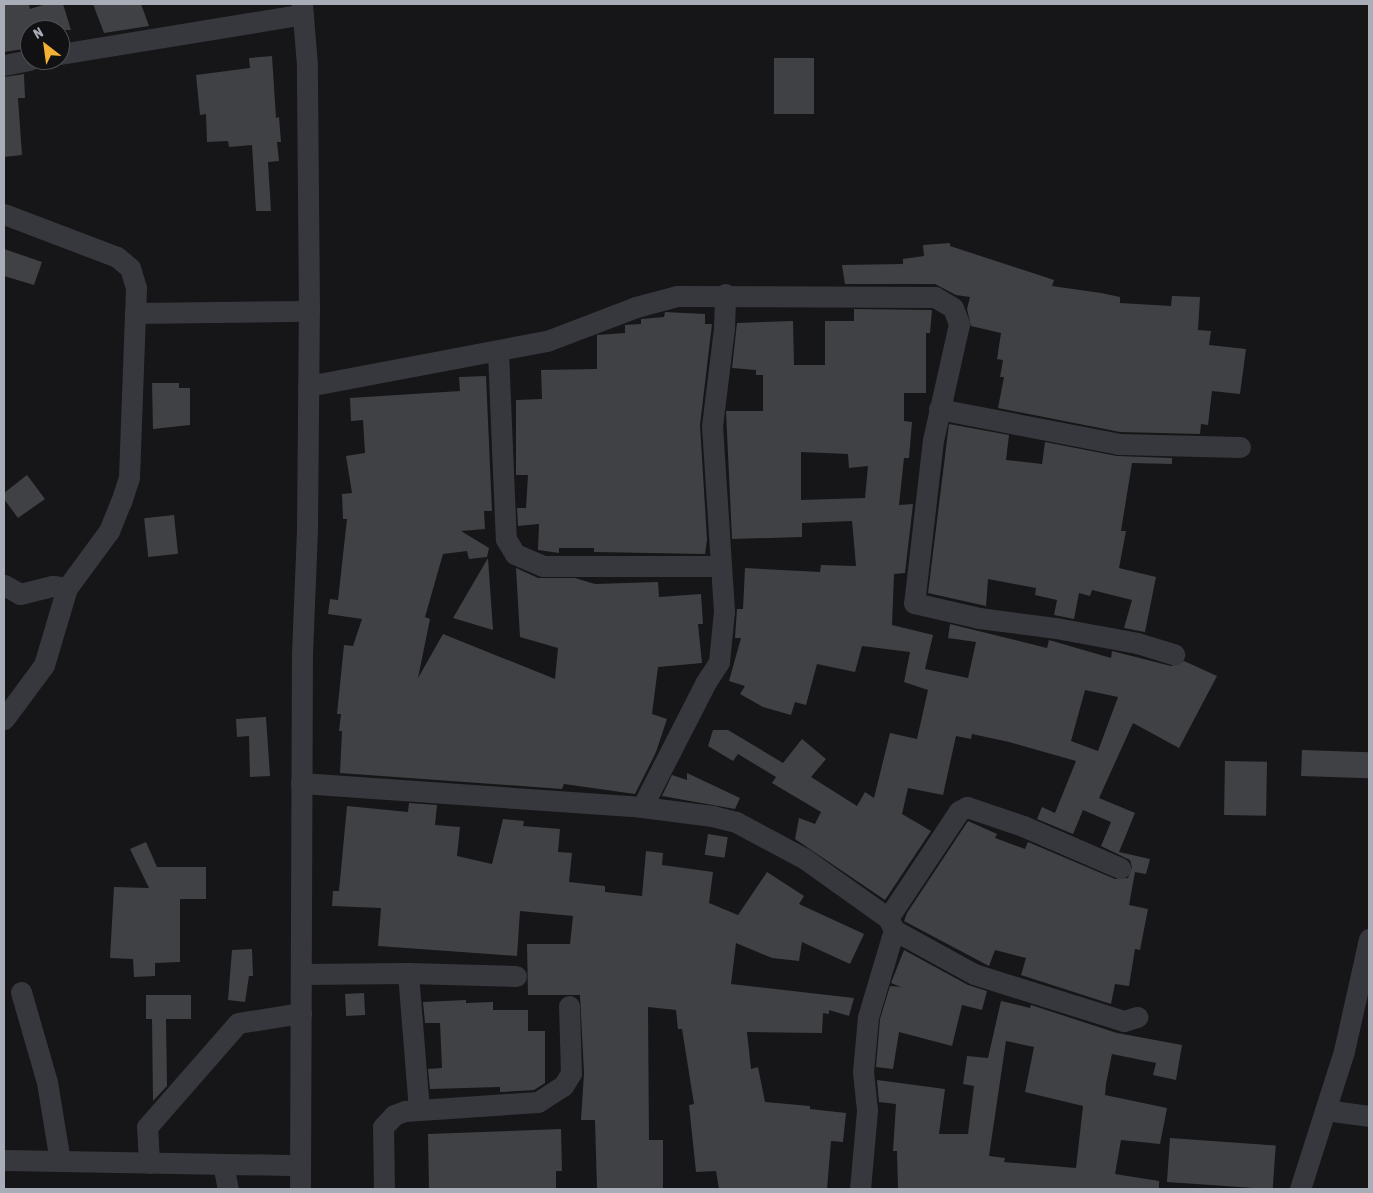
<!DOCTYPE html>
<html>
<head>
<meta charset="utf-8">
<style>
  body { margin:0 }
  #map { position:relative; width:1373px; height:1193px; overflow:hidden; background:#161618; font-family:"Asap Condensed",sans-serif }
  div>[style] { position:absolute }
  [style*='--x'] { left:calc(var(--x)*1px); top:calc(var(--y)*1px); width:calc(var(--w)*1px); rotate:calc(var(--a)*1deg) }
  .building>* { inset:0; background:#404145; transform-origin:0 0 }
  .minor>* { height:21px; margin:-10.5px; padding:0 10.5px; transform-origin:10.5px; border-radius:10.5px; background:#37383d }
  span { translate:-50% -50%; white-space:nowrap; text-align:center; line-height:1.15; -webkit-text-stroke:4px #111113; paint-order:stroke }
  .frame { position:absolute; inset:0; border:5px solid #a8adb8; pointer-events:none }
  .north { position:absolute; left:20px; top:20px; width:50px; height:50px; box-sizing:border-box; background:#111113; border:1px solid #4d4f55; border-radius:50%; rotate:330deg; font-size:14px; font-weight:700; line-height:20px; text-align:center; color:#a8adb8 }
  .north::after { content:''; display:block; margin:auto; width:18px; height:22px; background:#f2b134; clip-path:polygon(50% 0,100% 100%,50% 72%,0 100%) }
</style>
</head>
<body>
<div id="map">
  <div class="building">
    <i style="clip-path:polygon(4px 4px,29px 4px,30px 9px,46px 4px,63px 4px,71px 30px,30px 30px,30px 48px,4px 52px)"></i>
    <i style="clip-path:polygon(93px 4px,141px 4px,149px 26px,104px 33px)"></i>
    <i style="clip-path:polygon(272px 56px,276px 118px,279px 117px,281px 142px,277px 142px,279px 161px,268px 162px,271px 211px,256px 211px,252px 145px,229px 147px,228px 141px,207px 142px,206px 114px,200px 115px,196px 75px,250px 68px,249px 58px)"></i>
    <i style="left:814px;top:58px;width:56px;height:40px;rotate:90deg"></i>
    <i style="clip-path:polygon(24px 74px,25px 98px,18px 98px,22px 155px,4px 157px,4px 77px)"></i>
    <i style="clip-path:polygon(950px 243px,950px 246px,1054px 280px,1052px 286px,1101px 293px,1120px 297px,1120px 303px,1171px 306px,1172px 296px,1200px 297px,1198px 330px,1211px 331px,1209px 345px,1246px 349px,1240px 394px,1212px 391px,1208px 425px,1201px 424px,1200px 434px,1120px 432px,998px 408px,1004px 377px,1000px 377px,1003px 360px,997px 359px,1001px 333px,971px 326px,967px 309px,970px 297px,956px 295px,935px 284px,845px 284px,842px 265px,903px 264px,903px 259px,924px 256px,923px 245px)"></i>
    <i style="clip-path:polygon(4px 249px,42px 262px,34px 285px,4px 276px)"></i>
    <i style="clip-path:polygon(evenodd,854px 309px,932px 310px,930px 333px,926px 333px,926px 393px,904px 393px,904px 421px,912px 422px,909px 458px,904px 458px,899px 505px,913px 504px,905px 573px,894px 574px,892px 625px,933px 635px,925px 669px,968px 678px,976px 642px,948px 638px,950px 624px,1047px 648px,1049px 640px,1111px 658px,1112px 651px,1171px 666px,1184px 661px,1217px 676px,1179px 748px,1133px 723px,1099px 798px,1135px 813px,1119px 852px,1150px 859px,1146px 874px,1135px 872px,1129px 905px,1148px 909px,1140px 950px,1135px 949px,1129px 986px,1115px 984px,1111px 1004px,1021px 975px,1026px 958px,995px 950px,989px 966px,904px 921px,907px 913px,968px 821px,997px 834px,995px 838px,1025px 849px,1028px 842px,1115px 879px,1128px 878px,1132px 867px,1130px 860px,1101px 846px,1111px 822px,1083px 810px,1073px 834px,1037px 819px,1042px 807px,1055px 813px,1076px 761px,1009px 742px,972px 734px,971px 739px,956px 736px,943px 795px,908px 788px,902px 814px,931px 831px,885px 900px,795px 839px,799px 818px,815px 824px,821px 812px,772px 783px,776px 777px,738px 754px,733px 761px,708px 746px,713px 730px,728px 730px,783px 763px,802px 739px,826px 759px,811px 777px,857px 806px,865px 792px,874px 798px,890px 733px,917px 739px,928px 690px,904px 682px,910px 652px,862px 646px,855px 672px,817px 664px,806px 705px,795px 702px,791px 715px,763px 707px,740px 694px,745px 686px,729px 681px,741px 638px,735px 638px,737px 609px,743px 609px,745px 568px,820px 572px,821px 565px,856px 566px,852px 521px,802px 523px,802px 537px,732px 539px,726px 411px,763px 411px,763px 375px,756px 375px,756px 370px,732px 368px,737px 323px,793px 321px,794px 365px,825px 365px,825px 321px,854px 321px,854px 309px,801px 452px,848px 454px,849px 468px,868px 466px,865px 498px,801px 500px,801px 452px,854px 309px,1085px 690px,1118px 697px,1098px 751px,1071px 741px,1085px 690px)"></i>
    <i style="clip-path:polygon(665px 312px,705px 314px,705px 324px,712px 324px,700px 425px,707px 540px,705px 554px,594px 552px,594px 548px,559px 548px,559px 553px,538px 550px,539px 524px,518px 526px,517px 508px,526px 508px,528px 475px,516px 475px,516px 400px,542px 399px,541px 370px,597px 369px,597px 335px,625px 333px,625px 325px,641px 324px,641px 319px,664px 317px)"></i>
    <i style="clip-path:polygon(486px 376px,492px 511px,484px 511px,485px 529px,461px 531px,489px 548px,487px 557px,469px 559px,467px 551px,443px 554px,425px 617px,430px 619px,418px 678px,443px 634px,555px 679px,558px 648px,520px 637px,516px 568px,538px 578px,575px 578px,595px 584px,658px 582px,659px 597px,701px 594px,703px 624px,698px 624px,702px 663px,658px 667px,652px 714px,667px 719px,656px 752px,635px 794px,564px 784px,562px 789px,340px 773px,342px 731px,339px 731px,341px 714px,337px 714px,344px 645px,353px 646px,362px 619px,328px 614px,330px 599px,338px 600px,347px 519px,343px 519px,342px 494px,352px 493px,346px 456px,365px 453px,363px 420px,351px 421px,350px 398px,460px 391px,459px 377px)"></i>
    <i style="clip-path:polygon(152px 383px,179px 383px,179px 388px,190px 388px,190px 425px,153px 429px)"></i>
    <i style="clip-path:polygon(949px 424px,1009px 435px,1006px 460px,1042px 464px,1045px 442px,1117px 456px,1172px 458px,1172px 464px,1132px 463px,1121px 531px,1126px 531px,1119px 568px,1156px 577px,1145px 632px,1124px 628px,1132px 600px,1092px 590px,1090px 596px,1079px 593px,1074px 619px,1054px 615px,1057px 600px,1035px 595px,1036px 588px,988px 579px,986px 606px,928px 593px)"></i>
    <i style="clip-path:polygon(27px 475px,45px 499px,18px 518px,4px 499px,4px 493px)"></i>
    <i style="left:174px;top:515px;width:39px;height:30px;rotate:84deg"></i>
    <i style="clip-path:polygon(488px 558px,493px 630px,453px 618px)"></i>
    <i style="clip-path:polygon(266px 717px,270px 776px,250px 777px,249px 736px,237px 737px,236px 719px)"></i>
    <i style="left:1302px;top:750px;width:67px;height:26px;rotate:2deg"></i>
    <i style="left:1225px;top:761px;width:42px;height:54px;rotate:1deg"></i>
    <i style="clip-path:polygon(687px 773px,740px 798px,735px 809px,662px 796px,672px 775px,687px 780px)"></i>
    <i style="clip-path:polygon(409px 803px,437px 805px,435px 825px,460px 827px,457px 856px,492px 864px,503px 819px,524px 821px,523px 826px,560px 829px,558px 852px,572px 853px,569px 882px,605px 886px,605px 892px,642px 896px,646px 851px,663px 853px,662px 865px,713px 872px,709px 903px,738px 915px,767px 872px,804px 896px,799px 904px,864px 934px,850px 964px,802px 942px,799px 961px,772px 958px,736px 943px,731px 984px,854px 998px,849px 1016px,829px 1010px,829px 1014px,823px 1013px,822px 1033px,747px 1032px,751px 1069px,758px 1067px,765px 1102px,810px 1106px,810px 1109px,846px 1113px,843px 1142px,831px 1141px,827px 1189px,719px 1189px,716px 1171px,696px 1172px,689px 1105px,694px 1104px,682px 1029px,678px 1029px,676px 1010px,648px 1007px,649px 1140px,663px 1140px,663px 1189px,597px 1189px,595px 1120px,581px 1120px,584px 1073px,580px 995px,528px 995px,527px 944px,570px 944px,573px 916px,520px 911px,517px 956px,378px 946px,381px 908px,332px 906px,333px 891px,339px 891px,347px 806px,408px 812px)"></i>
    <i style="left:708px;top:834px;width:20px;height:21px;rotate:9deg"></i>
    <i style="clip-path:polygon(146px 842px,157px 867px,206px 867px,206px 899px,180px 899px,180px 962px,155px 963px,155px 976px,134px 977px,133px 959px,110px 958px,114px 887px,149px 888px,130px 849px)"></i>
    <i style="clip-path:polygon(252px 949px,253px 976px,249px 976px,245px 1002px,228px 1000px,232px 950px)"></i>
    <i style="clip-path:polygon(904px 950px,968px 985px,987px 991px,982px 1010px,962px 1005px,952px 1046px,899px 1032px,893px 1069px,876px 1067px,880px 1019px,890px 986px,901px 987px,891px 983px)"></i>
    <i style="left:364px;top:993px;width:22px;height:19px;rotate:87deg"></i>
    <i style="clip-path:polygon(146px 995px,191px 995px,191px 1019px,166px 1019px,167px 1086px,153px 1101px,152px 1019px,146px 1019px)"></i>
    <i style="clip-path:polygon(466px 1000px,466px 1003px,493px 1002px,493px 1010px,528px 1010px,528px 1031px,545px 1031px,545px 1083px,534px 1090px,500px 1092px,500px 1087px,430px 1089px,428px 1069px,442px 1068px,440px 1023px,425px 1023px,423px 1002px)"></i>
    <i style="clip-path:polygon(evenodd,1001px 1001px,1030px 1008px,1031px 1005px,1117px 1033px,1182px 1045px,1176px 1080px,1153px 1075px,1156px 1063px,1112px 1054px,1106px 1084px,1105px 1095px,1167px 1108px,1160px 1144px,1121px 1140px,1115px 1174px,1159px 1181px,1159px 1189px,898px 1189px,897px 1151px,893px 1151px,896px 1104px,879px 1102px,877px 1080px,945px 1089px,939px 1134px,968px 1134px,974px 1086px,963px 1084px,967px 1056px,988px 1058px,1001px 1001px,1006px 1041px,1034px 1047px,1025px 1092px,1083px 1106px,1076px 1168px,1004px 1162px,1005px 1158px,989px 1156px,1006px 1041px)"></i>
    <i style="clip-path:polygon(561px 1129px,562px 1171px,556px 1171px,556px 1189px,429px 1189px,428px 1134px)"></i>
    <i style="left:1170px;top:1138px;width:106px;height:44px;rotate:4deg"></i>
  </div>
  <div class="minor">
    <i style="--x:60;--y:54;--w:246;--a:-9.3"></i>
    <i style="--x:4;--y:65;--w:26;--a:-11"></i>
    <i style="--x:4;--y:214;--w:121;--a:20.8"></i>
    <i style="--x:117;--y:257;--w:17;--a:40"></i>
    <i style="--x:130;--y:268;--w:21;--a:73"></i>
    <i style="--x:136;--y:288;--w:25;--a:92"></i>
    <i style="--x:498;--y:352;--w:187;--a:87.6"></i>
    <i style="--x:506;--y:539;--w:17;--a:59"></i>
    <i style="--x:515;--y:554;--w:30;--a:23"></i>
    <i style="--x:543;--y:566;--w:176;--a:0"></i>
    <i style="--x:308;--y:386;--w:243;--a:-10.7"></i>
    <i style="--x:547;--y:341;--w:95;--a:-20.9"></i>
    <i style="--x:636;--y:307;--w:42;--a:-15"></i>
    <i style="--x:677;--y:296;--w:258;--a:0.2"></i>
    <i style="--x:935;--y:297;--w:21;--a:31"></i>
    <i style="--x:953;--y:308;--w:17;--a:69"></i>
    <i style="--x:959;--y:324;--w:119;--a:102.6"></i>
    <i style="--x:933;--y:440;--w:164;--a:96.6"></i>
    <i style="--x:914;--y:603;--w:67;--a:13"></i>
    <i style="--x:979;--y:618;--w:78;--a:7.4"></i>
    <i style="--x:1056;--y:628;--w:82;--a:10.5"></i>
    <i style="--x:1137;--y:643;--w:39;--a:17"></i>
    <i style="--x:939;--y:409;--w:183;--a:11"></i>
    <i style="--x:1119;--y:444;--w:121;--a:1.4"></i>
    <i style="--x:4;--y:585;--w:18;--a:29"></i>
    <i style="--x:20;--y:594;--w:34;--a:-14"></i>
    <i style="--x:53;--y:586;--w:14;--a:8"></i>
    <i style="--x:4;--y:719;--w:67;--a:-53.5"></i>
    <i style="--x:44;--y:665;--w:80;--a:-73.4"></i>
    <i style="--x:67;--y:588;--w:71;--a:-53.6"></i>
    <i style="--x:109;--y:531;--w:31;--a:-68"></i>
    <i style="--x:121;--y:502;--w:26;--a:-72"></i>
    <i style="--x:129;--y:477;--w:164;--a:-87.9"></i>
    <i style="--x:135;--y:313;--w:174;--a:-0.7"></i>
    <i style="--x:301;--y:783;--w:342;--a:4"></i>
    <i style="--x:642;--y:807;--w:71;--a:7.3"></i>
    <i style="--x:712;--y:816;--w:25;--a:14"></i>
    <i style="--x:736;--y:822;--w:78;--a:28.2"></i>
    <i style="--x:805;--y:859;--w:102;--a:35.4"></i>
    <i style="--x:888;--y:918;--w:13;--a:63"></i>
    <i style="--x:894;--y:930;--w:91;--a:28.8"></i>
    <i style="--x:974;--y:974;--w:157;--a:17.4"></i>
    <i style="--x:1124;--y:1021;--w:14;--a:-17"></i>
    <i style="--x:642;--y:807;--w:140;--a:-62.9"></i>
    <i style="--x:706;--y:682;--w:24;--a:-57"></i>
    <i style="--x:719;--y:662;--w:51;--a:-84.4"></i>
    <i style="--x:724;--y:611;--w:185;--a:-93.7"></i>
    <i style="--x:712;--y:426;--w:99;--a:-83"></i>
    <i style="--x:724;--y:328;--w:34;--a:-88"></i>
    <i style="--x:888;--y:918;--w:128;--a:-56.4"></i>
    <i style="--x:959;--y:811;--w:9;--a:-27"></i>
    <i style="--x:967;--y:807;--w:59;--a:18.7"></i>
    <i style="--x:1023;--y:826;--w:106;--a:23.4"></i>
    <i style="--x:408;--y:973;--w:108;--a:1.6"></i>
    <i style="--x:301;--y:974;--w:107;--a:-0.5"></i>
    <i style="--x:408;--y:973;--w:137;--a:85.4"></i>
    <i style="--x:21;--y:992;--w:94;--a:73.9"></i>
    <i style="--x:47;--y:1082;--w:80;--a:80.7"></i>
    <i style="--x:1325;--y:1110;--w:44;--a:7.8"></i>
    <i style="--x:4;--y:1160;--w:296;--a:1"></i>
    <i style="--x:149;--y:1163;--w:36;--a:-93"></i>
    <i style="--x:147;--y:1127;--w:138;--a:-48.8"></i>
    <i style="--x:238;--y:1023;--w:64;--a:-9"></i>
    <i style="--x:223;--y:1164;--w:25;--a:79"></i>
    <i style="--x:300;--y:1189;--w:535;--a:-89.79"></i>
    <i style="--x:302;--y:654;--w:125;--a:-87.7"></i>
    <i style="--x:307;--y:529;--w:218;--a:-89.5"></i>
    <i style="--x:309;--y:311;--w:246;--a:-90.5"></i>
    <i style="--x:307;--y:65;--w:61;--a:-94.7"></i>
    <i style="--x:384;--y:1189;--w:62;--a:-90.9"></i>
    <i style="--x:383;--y:1127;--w:16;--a:-47"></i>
    <i style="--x:394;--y:1115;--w:12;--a:-20"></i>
    <i style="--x:405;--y:1111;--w:133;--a:-3.9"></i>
    <i style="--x:538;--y:1102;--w:30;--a:-33"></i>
    <i style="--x:563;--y:1086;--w:15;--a:-58"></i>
    <i style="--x:571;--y:1073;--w:67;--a:-91.7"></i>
    <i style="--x:860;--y:1189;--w:79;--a:-84.9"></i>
    <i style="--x:867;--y:1110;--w:38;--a:-96"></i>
    <i style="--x:863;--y:1072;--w:55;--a:-84.8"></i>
    <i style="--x:868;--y:1017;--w:91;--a:-73.4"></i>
    <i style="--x:1300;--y:1189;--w:145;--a:-72.3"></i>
    <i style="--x:1344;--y:1051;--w:115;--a:-77.4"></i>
  </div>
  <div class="frame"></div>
  <div class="north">N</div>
</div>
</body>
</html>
